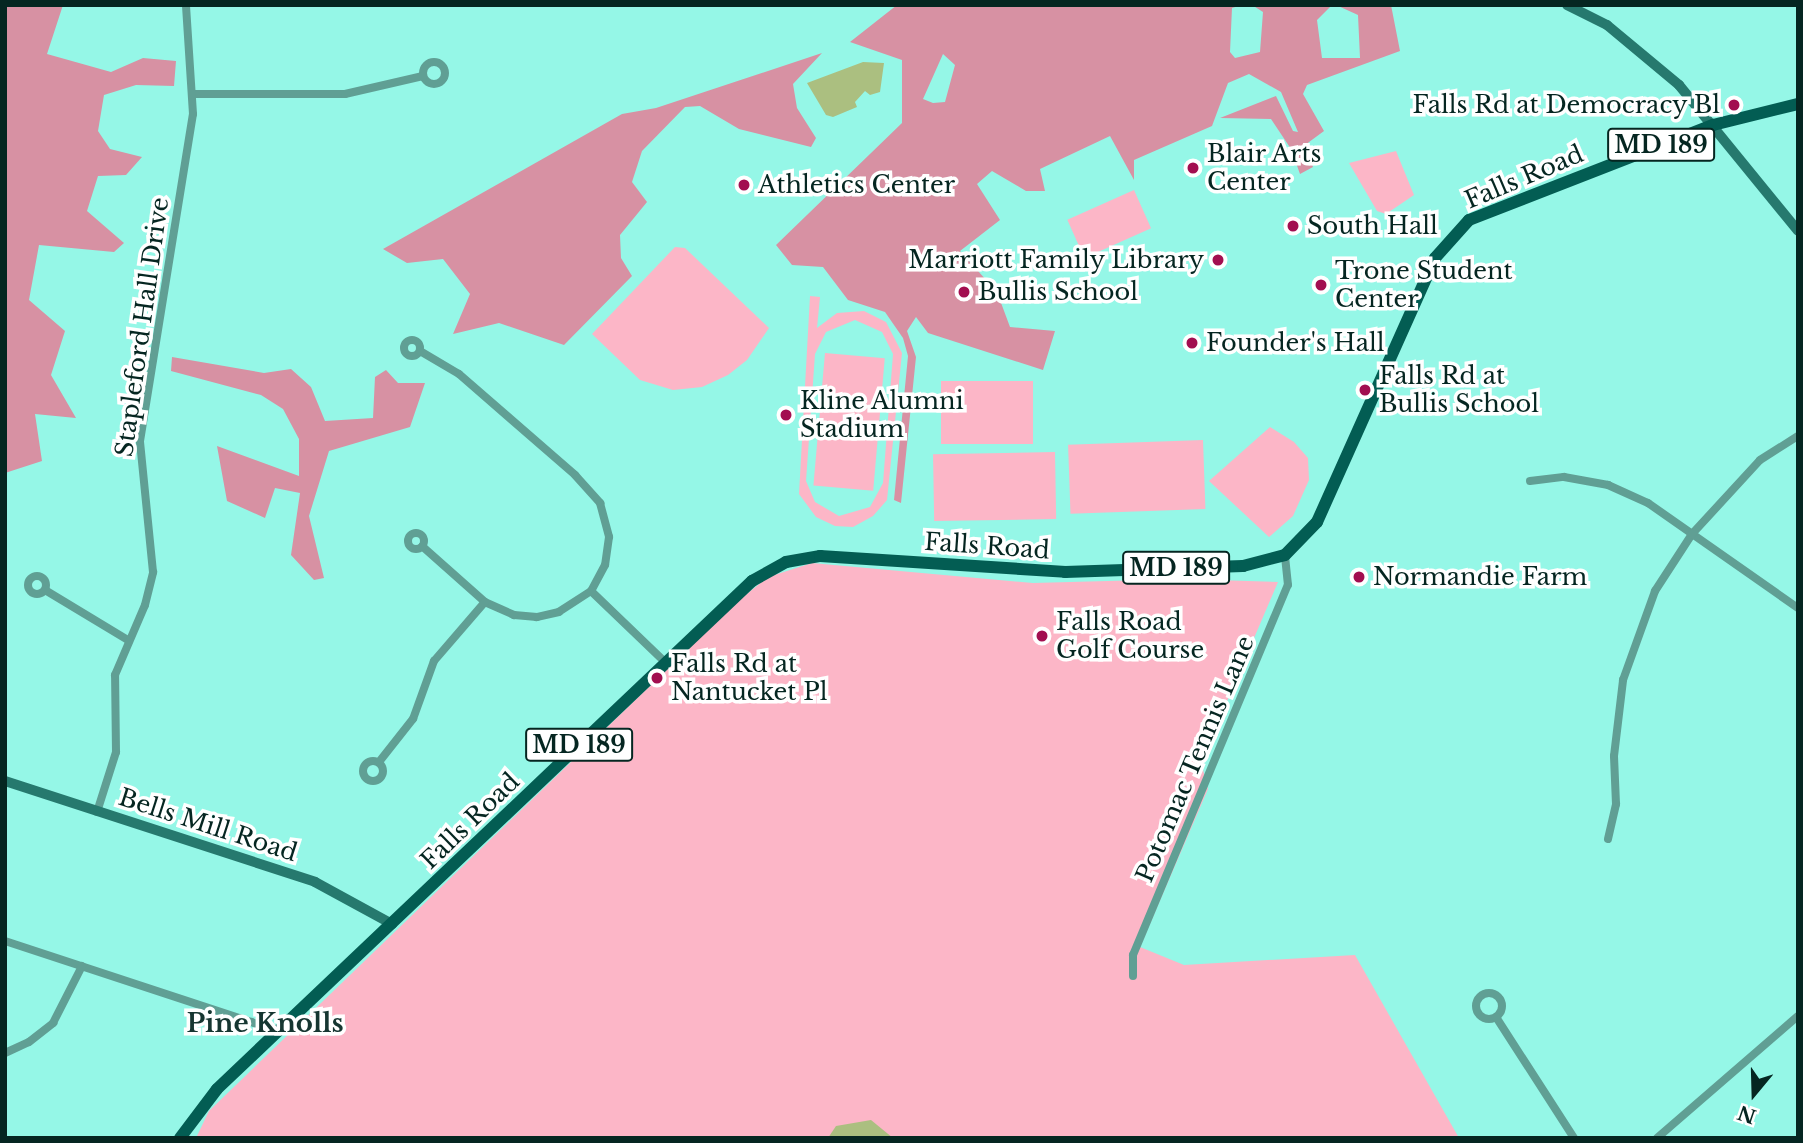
<!DOCTYPE html>
<html>
<head>
<meta charset="utf-8">
<style>
  body { margin:0 }
  #map { position:relative; width:1803px; height:1143px; overflow:hidden; background:#95f7e7; font-family:"Libre Baskerville",serif }
  div>[style] { position:absolute }
  [style*='--x'] { left:calc(var(--x)*1px); top:calc(var(--y)*1px); width:calc(var(--w)*1px); rotate:calc(var(--a)*1deg) }
  .green>* { inset:0; background:#fcb6c7; transform-origin:0 0 }
  .forest>* { inset:0; background:#d791a3 }
  .water>* { inset:0; background:#abbf80 }
  .street>* { height:8px; margin:-4px; padding:0 4px; transform-origin:4px; border-radius:4px; background:#609f94 }
  .street>.ring { margin:-4px; padding:0; box-sizing:content-box; background:none; border:8px solid #609f94; border-radius:50% }
  .secondary>* { height:10px; margin:-5px; padding:0 5px; transform-origin:5px; border-radius:5px; background:#26796e }
  .primary>* { height:12px; margin:-6px; padding:0 6px; transform-origin:6px; border-radius:6px; background:#035d53 }
  .dots>* { width:19px; height:19px; translate:-50% -50%; box-sizing:border-box; border:4px solid #fff; border-radius:50% }
  span { translate:-50% -50%; white-space:nowrap; text-align:center; line-height:1.15; -webkit-text-stroke:7px #fff; paint-order:stroke }
  .shield-label span { padding:2px 5px; background:#fff; border:2px solid; border-radius:5px; -webkit-text-stroke-width:0 }
  .shield-label { font-size:23px; color:#052621; font-weight:700 }
  .poi-label { font-size:24px; color:#052621 }
  .right { translate:-100% -50%; text-align:right }
  .left { translate:0 -50%; text-align:left }
  .street-label { font-size:24px; color:#052621 }
  .neighbourhood-label { font-size:26px; color:#163631; font-weight:700 }
  .frame { position:absolute; inset:0; border:7px solid #052621; pointer-events:none }
  .north { position:absolute; left:1719px; top:1059px; width:70px; height:70px; -webkit-text-stroke:5px #fff; paint-order:stroke; rotate:199deg; font-size:19px; font-weight:700; line-height:28px; text-align:center; color:#052621 }
  .north::after { content:''; display:block; margin:auto; width:24px; height:32px; background:#052621; clip-path:polygon(50% 0,100% 100%,50% 72%,0 100%) }
</style>
</head>
<body>
<div id="map">
  <div class="green">
    <i style="clip-path:polygon(1396px 151px,1414px 195px,1386px 214px,1377px 211px,1349px 163px)"></i>
    <i style="left:1134px;top:190px;width:42px;height:73px;rotate:66deg"></i>
    <i style="clip-path:polygon(675px 247px,685px 248px,769px 328px,747px 360px,728px 375px,702px 387px,673px 390px,640px 380px,592px 334px)"></i>
    <i style="clip-path:polygon(evenodd,810px 296px,820px 297px,817px 328px,837px 313px,864px 311px,886px 322px,902px 353px,887px 500px,873px 516px,853px 527px,835px 526px,816px 517px,799px 494px,810px 296px,855px 320px,882px 332px,893px 354px,883px 483px,870px 507px,839px 516px,815px 502px,806px 481px,815px 354px,826px 332px,855px 320px)"></i>
    <i style="left:825px;top:353px;width:60px;height:133px;rotate:5deg"></i>
    <i style="left:941px;top:381px;width:92px;height:63px"></i>
    <i style="clip-path:polygon(1270px 427px,1294px 442px,1308px 458px,1309px 480px,1293px 516px,1269px 537px,1209px 481px)"></i>
    <i style="left:1203px;top:440px;width:69px;height:135px;rotate:88deg"></i>
    <i style="left:1055px;top:452px;width:67px;height:122px;rotate:89deg"></i>
    <i style="clip-path:polygon(812px 563px,1033px 583px,1183px 579px,1278px 582px,1201px 762px,1208px 789px,1140px 947px,1184px 965px,1355px 955px,1459px 1138px,196px 1138px,209px 1111px,738px 601px,768px 577px)"></i>
  </div>
  <div class="forest">
    <i style="clip-path:polygon(5px 5px,63px 5px,47px 54px,111px 72px,143px 58px,176px 61px,174px 86px,136px 85px,104px 95px,98px 131px,110px 149px,142px 157px,126px 175px,98px 176px,87px 211px,124px 243px,114px 252px,39px 245px,29px 300px,65px 331px,51px 375px,76px 418px,35px 414px,42px 461px,5px 473px)"></i>
    <i style="clip-path:polygon(evenodd,897px 5px,1242px 5px,1232px 8px,1230px 52px,1235px 58px,1260px 52px,1263px 12px,1252px 5px,1332px 5px,1317px 20px,1322px 58px,1360px 58px,1358px 15px,1336px 5px,1391px 5px,1400px 51px,1307px 85px,1303px 94px,1324px 131px,1305px 145px,1313px 167px,1300px 174px,1291px 149px,1271px 119px,1220px 118px,1276px 96px,1293px 131px,1298px 132px,1281px 92px,1249px 74px,1228px 83px,1212px 126px,1134px 160px,1134px 180px,1110px 136px,1040px 169px,1045px 191px,1026px 191px,992px 171px,977px 184px,1000px 220px,960px 251px,997px 292px,1010px 327px,1055px 331px,1043px 370px,928px 333px,916px 317px,907px 331px,916px 357px,901px 503px,894px 500px,908px 356px,903px 338px,885px 312px,848px 300px,823px 267px,792px 265px,776px 245px,902px 123px,902px 60px,850px 42px,897px 5px,943px 54px,955px 65px,945px 102px,933px 103px,923px 99px,943px 54px)"></i>
    <i style="clip-path:polygon(822px 53px,793px 84px,797px 108px,816px 138px,811px 147px,739px 129px,700px 106px,685px 107px,642px 151px,632px 182px,647px 202px,620px 235px,621px 258px,632px 276px,564px 345px,499px 323px,453px 334px,470px 294px,443px 259px,407px 263px,383px 249px,622px 114px,656px 108px)"></i>
    <i style="clip-path:polygon(172px 357px,264px 373px,291px 369px,311px 387px,325px 421px,373px 418px,375px 377px,386px 370px,398px 383px,425px 383px,410px 427px,329px 451px,309px 516px,324px 578px,314px 580px,291px 555px,300px 493px,275px 488px,265px 518px,227px 501px,217px 446px,299px 476px,299px 439px,283px 409px,261px 395px,171px 371px)"></i>
  </div>
  <div class="water">
    <i style="clip-path:polygon(863px 62px,884px 63px,880px 92px,870px 95px,865px 91px,855px 102px,857px 107px,833px 117px,826px 115px,807px 83px)"></i>
    <i style="clip-path:polygon(871px 1120px,893px 1138px,828px 1138px,836px 1126px)"></i>
  </div>
  <div class="street">
    <i class="ring" style="left:423px;top:62px;width:14px;height:14px"></i>
    <i style="--x:194;--y:94;--w:151;--a:0"></i>
    <i style="--x:345;--y:94;--w:80;--a:-13"></i>
    <i class="ring" style="left:404px;top:340px;width:8px;height:8px"></i>
    <i style="--x:420;--y:351;--w:45;--a:30.5"></i>
    <i style="--x:459;--y:374;--w:154;--a:41"></i>
    <i style="--x:575;--y:475;--w:38;--a:48"></i>
    <i style="--x:600;--y:503;--w:35;--a:75"></i>
    <i style="--x:609;--y:537;--w:28;--a:98"></i>
    <i style="--x:605;--y:565;--w:30;--a:118"></i>
    <i style="--x:591;--y:591;--w:38;--a:147"></i>
    <i style="--x:559;--y:612;--w:23;--a:167"></i>
    <i style="--x:537;--y:617;--w:23;--a:-175"></i>
    <i style="--x:514;--y:615;--w:32;--a:-156"></i>
    <i style="--x:485;--y:602;--w:84;--a:-138.4"></i>
    <i style="--x:1530;--y:481;--w:34;--a:-7"></i>
    <i style="--x:1564;--y:477;--w:45;--a:10.3"></i>
    <i style="--x:1608;--y:485;--w:44;--a:24.2"></i>
    <i style="--x:1648;--y:503;--w:183;--a:35"></i>
    <i class="ring" style="left:408px;top:533px;width:8px;height:8px"></i>
    <i class="ring" style="left:28px;top:576px;width:10px;height:10px"></i>
    <i style="--x:45;--y:590;--w:97;--a:31.1"></i>
    <i style="--x:591;--y:591;--w:103;--a:43.8"></i>
    <i class="ring" style="left:363px;top:761px;width:12px;height:12px"></i>
    <i style="--x:379;--y:762;--w:55;--a:-51.7"></i>
    <i style="--x:413;--y:719;--w:62;--a:-70.1"></i>
    <i style="--x:434;--y:661;--w:78;--a:-49.2"></i>
    <i style="--x:97;--y:812;--w:63;--a:-72.4"></i>
    <i style="--x:116;--y:752;--w:77;--a:-90.7"></i>
    <i style="--x:115;--y:675;--w:76;--a:-66.8"></i>
    <i style="--x:145;--y:605;--w:34;--a:-76"></i>
    <i style="--x:153;--y:572;--w:132;--a:-95.7"></i>
    <i style="--x:140;--y:441;--w:331;--a:-80.8"></i>
    <i style="--x:193;--y:114;--w:109;--a:-93.7"></i>
    <i style="--x:1608;--y:839;--w:36;--a:-77"></i>
    <i style="--x:1616;--y:804;--w:48;--a:-92.4"></i>
    <i style="--x:1614;--y:756;--w:77;--a:-83.2"></i>
    <i style="--x:1623;--y:680;--w:95;--a:-70.2"></i>
    <i style="--x:1655;--y:591;--w:68;--a:-57"></i>
    <i style="--x:1692;--y:534;--w:100;--a:-47.4"></i>
    <i style="--x:1760;--y:460;--w:45;--a:-32.3"></i>
    <i style="--x:5;--y:941;--w:260;--a:18.2"></i>
    <i style="--x:252;--y:1022;--w:26;--a:29"></i>
    <i style="--x:1133;--y:976;--w:21;--a:-90"></i>
    <i style="--x:1133;--y:955;--w:401;--a:-67.3"></i>
    <i style="--x:1288;--y:585;--w:30;--a:-96"></i>
    <i class="ring" style="left:1476px;top:993px;width:18px;height:18px"></i>
    <i style="--x:1496;--y:1017;--w:144;--a:57.2"></i>
    <i style="--x:5;--y:1053;--w:26;--a:-25"></i>
    <i style="--x:29;--y:1042;--w:31;--a:-38"></i>
    <i style="--x:53;--y:1023;--w:64;--a:-63"></i>
    <i style="--x:1657;--y:1138;--w:186;--a:-40.9"></i>
  </div>
  <div class="secondary">
    <i style="--x:1567;--y:5;--w:45;--a:26.6"></i>
    <i style="--x:1607;--y:25;--w:94;--a:39.8"></i>
    <i style="--x:1679;--y:85;--w:188;--a:50.8"></i>
    <i style="--x:5;--y:781;--w:326;--a:18"></i>
    <i style="--x:315;--y:882;--w:88;--a:28.6"></i>
  </div>
  <div class="primary">
    <i style="--x:180;--y:1138;--w:61;--a:-52.9"></i>
    <i style="--x:217;--y:1089;--w:738;--a:-43.52"></i>
    <i style="--x:752;--y:581;--w:39;--a:-29"></i>
    <i style="--x:786;--y:562;--w:35;--a:-10"></i>
    <i style="--x:820;--y:556;--w:246;--a:3.7"></i>
    <i style="--x:1065;--y:572;--w:178;--a:-1.9"></i>
    <i style="--x:1243;--y:566;--w:43;--a:-14.7"></i>
    <i style="--x:1285;--y:555;--w:46;--a:-45.9"></i>
    <i style="--x:1317;--y:522;--w:289;--a:-65.9"></i>
    <i style="--x:1435;--y:258;--w:51;--a:-48.2"></i>
    <i style="--x:1469;--y:220;--w:262;--a:-21.3"></i>
    <i style="--x:1713;--y:125;--w:88;--a:-13.9"></i>
  </div>
  <div class="dots">
    <i style="left:1734px;top:105px;background:#a20e50"></i>
    <i style="left:1193px;top:168px;background:#a20e50"></i>
    <i style="left:744px;top:185px;background:#a20e50"></i>
    <i style="left:1293px;top:226px;background:#a20e50"></i>
    <i style="left:1218px;top:260px;background:#a20e50"></i>
    <i style="left:1321px;top:285px;background:#a20e50"></i>
    <i style="left:964px;top:292px;background:#a20e50"></i>
    <i style="left:1192px;top:343px;background:#a20e50"></i>
    <i style="left:1365px;top:390px;background:#a20e50"></i>
    <i style="left:786px;top:415px;background:#a20e50"></i>
    <i style="left:1359px;top:577px;background:#a20e50"></i>
    <i style="left:1042px;top:636px;background:#a20e50"></i>
    <i style="left:657px;top:678px;background:#a20e50"></i>
  </div>
  <div class="shield-label">
    <span style="left:1661px;top:145px">MD 189</span>
    <span style="left:1176px;top:568px">MD 189</span>
    <span style="left:579px;top:745px">MD 189</span>
  </div>
  <div class="poi-label">
    <span class="right" style="left:1720px;top:105px">Falls Rd at Democracy Bl</span>
    <span class="left" style="left:1207px;top:168px">Blair Arts<br>Center</span>
    <span class="left" style="left:758px;top:185px">Athletics Center</span>
    <span class="left" style="left:1307px;top:226px">South Hall</span>
    <span class="right" style="left:1204px;top:260px">Marriott Family Library</span>
    <span class="left" style="left:1335px;top:285px">Trone Student<br>Center</span>
    <span class="left" style="left:978px;top:292px">Bullis School</span>
    <span class="left" style="left:1206px;top:343px">Founder's Hall</span>
    <span class="left" style="left:1379px;top:390px">Falls Rd at<br>Bullis School</span>
    <span class="left" style="left:800px;top:415px">Kline Alumni<br>Stadium</span>
    <span class="left" style="left:1373px;top:577px">Normandie Farm</span>
    <span class="left" style="left:1056px;top:636px">Falls Road<br>Golf Course</span>
    <span class="left" style="left:671px;top:678px">Falls Rd at<br>Nantucket Pl</span>
  </div>
  <div class="street-label">
    <span style="left:1524px;top:177px;rotate:-23deg">Falls Road</span>
    <span style="left:142px;top:327px;rotate:-82deg">Stapleford Hall Drive</span>
    <span style="left:987px;top:546px;rotate:4deg">Falls Road</span>
    <span style="left:1195px;top:759px;rotate:-67deg">Potomac Tennis Lane</span>
    <span style="left:470px;top:821px;rotate:-44deg">Falls Road</span>
    <span style="left:208px;top:825px;rotate:18deg">Bells Mill Road</span>
  </div>
  <div class="neighbourhood-label">
    <span style="left:265px;top:1024px">Pine Knolls</span>
  </div>
  <div class="frame"></div>
  <div class="north">N</div>
</div>
</body>
</html>
